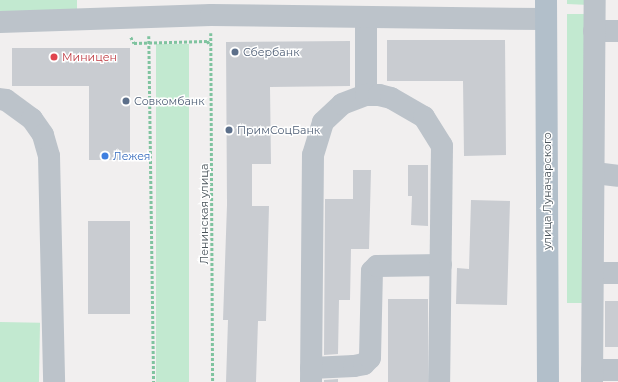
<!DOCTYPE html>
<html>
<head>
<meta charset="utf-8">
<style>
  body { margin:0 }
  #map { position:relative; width:618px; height:382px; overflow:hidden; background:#f1efef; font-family:Montserrat,sans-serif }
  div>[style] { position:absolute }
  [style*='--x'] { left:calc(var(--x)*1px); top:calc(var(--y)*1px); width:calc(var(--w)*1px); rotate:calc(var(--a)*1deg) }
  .green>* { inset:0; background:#c2e9d0; transform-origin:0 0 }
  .building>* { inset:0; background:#c9ccd1; transform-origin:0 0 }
  .path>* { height:2.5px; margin-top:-1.25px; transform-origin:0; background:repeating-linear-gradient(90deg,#7fc39f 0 3px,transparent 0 5px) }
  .minor>* { height:22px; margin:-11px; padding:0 11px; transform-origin:11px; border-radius:11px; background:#bcc3ca }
  .major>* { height:22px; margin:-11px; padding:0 11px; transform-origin:11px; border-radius:11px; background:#b2bfca }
  .dots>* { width:11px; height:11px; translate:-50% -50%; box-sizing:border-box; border:2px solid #fff; border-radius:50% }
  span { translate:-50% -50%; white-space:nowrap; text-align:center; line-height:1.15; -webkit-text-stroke:3px #fff; paint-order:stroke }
  .service-label { font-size:11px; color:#4e5e75 }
  .left { translate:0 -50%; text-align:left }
  .health-label { font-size:11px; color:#be3a42 }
  .shop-label { font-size:11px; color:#366cbe }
  .street-label { font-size:11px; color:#49535a }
</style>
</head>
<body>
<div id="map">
  <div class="green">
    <i style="clip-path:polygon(0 0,77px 0,77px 10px,0 14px)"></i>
    <i style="clip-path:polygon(567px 0,589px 0,589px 5px,567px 4px)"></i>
    <i style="left:567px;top:14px;width:21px;height:289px"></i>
    <i style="left:156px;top:44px;width:33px;height:338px"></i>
    <i style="left:0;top:322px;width:40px;height:60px;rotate:1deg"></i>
  </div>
  <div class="building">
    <i style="clip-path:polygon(387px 40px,505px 40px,506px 155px,464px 156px,463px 81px,387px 81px)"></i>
    <i style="clip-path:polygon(350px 41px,350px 86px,270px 87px,271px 164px,252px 164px,252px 206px,269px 206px,266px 321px,258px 321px,256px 382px,226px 382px,228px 320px,223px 320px,227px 205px,226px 42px)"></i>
    <i style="clip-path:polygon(12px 48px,130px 48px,130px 160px,89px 160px,89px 86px,12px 86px)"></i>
    <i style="clip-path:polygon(408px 165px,428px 165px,428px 226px,411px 225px,412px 196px,408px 196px)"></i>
    <i style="clip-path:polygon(353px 170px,371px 170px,369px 249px,351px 249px,350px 300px,339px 300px,338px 354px,324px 355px,325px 199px,353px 199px)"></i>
    <i style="clip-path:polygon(471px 200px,510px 201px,507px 305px,456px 304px,457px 268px,469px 269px)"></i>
    <i style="left:88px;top:221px;width:42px;height:93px"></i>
    <i style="left:388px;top:299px;width:40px;height:83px"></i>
    <i style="left:605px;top:301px;width:13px;height:46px"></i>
    <i style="clip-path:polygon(338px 379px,338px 382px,324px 382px,324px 380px)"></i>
  </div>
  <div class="path">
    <i style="--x:211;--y:33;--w:349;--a:89.7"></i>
    <i style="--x:149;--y:36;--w:346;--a:89.2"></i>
    <i style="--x:131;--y:37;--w:7;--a:63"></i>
    <i style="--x:134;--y:43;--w:73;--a:-1.6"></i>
    <i style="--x:207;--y:41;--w:6;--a:45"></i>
  </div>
  <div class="minor">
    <i style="--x:366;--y:17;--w:78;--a:90"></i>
    <i style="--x:0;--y:22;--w:211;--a:-1.9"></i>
    <i style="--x:211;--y:15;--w:335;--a:0.7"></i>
    <i style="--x:594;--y:31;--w:24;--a:0"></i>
    <i style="--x:0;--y:99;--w:6;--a:9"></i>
    <i style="--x:6;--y:100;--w:32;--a:36"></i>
    <i style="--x:32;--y:119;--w:19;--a:55"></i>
    <i style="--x:43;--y:135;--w:22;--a:74"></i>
    <i style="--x:49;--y:156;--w:226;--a:88.7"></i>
    <i style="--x:595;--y:173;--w:23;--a:7"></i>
    <i style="--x:595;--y:273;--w:23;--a:0"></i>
    <i style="--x:311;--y:368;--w:43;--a:-2.7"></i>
    <i style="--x:354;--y:366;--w:10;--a:-11"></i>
    <i style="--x:364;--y:364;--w:8;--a:-45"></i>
    <i style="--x:370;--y:358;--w:87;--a:-88.7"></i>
    <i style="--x:372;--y:271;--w:7;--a:-45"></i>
    <i style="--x:377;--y:266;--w:64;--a:-0.9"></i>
    <i style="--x:592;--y:370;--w:26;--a:0"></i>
    <i style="--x:311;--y:382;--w:227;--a:-89.5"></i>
    <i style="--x:313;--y:155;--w:34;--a:-73"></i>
    <i style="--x:323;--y:122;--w:26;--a:-43"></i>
    <i style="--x:342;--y:104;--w:26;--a:-21"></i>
    <i style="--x:366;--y:95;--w:13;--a:0"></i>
    <i style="--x:379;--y:95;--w:12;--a:14"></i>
    <i style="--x:391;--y:98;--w:38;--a:30"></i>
    <i style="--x:424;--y:117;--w:34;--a:58"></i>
    <i style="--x:442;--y:146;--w:236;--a:90.7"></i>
    <i style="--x:592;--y:382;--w:382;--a:-89.6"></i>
  </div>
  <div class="major">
    <i style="--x:546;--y:0;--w:382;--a:89.7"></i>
  </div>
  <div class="dots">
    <i style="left:235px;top:52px;background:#5c6f8a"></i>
    <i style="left:54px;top:57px;background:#e0444e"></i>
    <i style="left:126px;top:101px;background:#5c6f8a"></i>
    <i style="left:229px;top:130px;background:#5c6f8a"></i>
    <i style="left:105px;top:156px;background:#3f7fe0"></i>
  </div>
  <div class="service-label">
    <span class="left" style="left:243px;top:52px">Сбербанк</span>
    <span class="left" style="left:134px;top:101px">Совкомбанк</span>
    <span class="left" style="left:237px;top:130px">ПримСоцБанк</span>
  </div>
  <div class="health-label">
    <span class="left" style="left:62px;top:57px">Миницен</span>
  </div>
  <div class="shop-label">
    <span class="left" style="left:113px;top:156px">Лежея</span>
  </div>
  <div class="street-label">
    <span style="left:547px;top:191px;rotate:-90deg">улица Луначарского</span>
    <span style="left:204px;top:214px;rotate:-90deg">Ленинская улица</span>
  </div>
</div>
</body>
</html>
